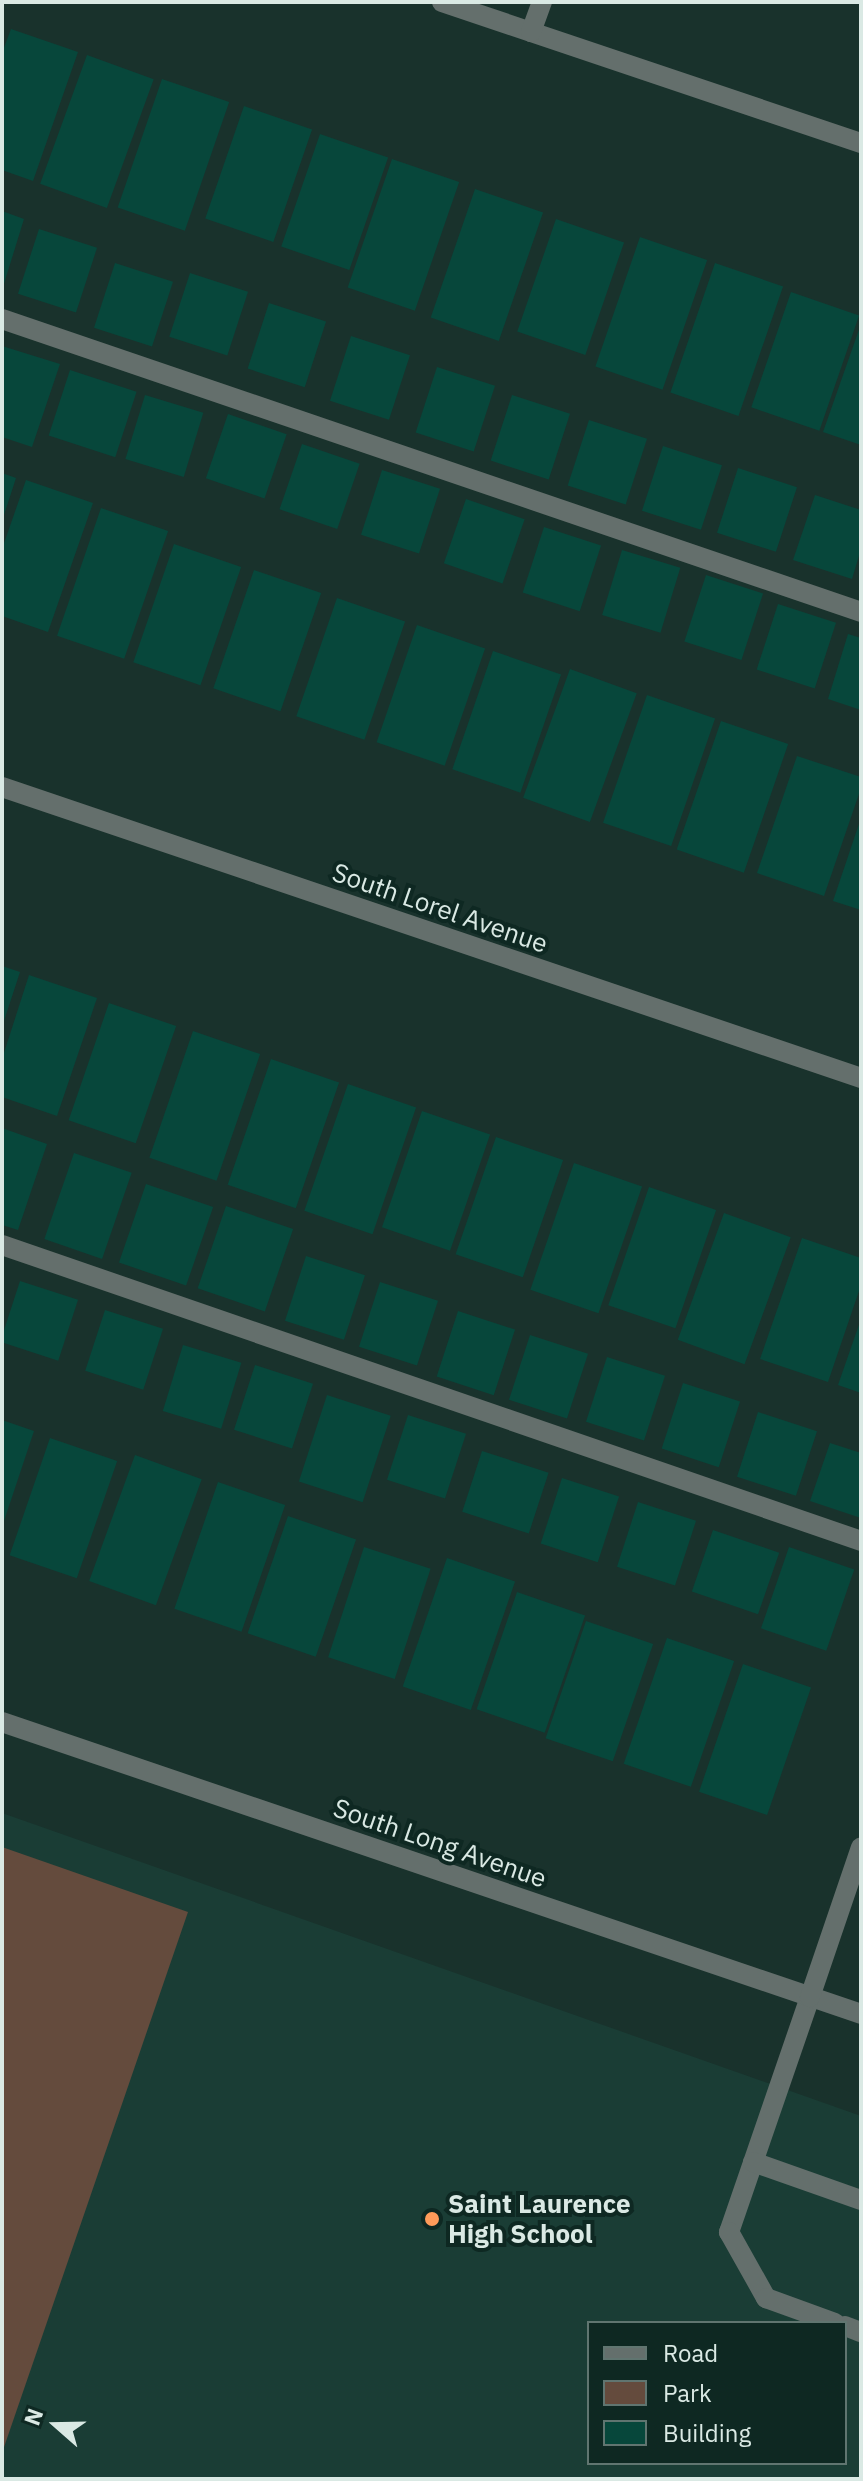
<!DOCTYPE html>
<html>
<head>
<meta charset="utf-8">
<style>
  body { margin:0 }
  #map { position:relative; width:863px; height:2481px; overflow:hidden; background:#19322c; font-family:"IBM Plex Sans",sans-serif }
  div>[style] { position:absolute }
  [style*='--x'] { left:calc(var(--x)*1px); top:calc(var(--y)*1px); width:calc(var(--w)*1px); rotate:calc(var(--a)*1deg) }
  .built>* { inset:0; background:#1a3d35 }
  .green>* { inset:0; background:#644b3d }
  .building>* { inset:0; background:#07473b; transform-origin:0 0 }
  .lane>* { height:20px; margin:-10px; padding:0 10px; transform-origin:10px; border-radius:10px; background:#646f6c }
  .street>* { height:20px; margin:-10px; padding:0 10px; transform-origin:10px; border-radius:10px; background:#646f6c }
  .dots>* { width:22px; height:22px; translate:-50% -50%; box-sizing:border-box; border:4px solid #0e2822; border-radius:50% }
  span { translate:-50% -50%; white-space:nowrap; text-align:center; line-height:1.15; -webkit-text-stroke:8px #0e2822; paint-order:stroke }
  .street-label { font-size:26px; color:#dae9e4 }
  .poi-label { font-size:26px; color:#dae9e4; font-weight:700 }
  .left { translate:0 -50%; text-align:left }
  .frame { position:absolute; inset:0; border:4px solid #dae9e4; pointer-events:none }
  .legend { position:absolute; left:587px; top:2321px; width:260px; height:144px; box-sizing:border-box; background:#0e2822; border:2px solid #607570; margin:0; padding:10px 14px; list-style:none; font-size:24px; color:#dae9e4 }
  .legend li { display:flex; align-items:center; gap:16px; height:40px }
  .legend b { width:40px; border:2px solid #607570 }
  .north { position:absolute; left:16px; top:2385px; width:80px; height:80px; -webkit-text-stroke:6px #0e2822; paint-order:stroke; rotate:290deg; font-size:22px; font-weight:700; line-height:32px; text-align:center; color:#dae9e4 }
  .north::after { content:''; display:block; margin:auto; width:28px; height:36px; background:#dae9e4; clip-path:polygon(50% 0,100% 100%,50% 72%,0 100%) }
</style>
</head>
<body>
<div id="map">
  <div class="built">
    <i style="clip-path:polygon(evenodd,2px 1813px,861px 2116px,861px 2479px,2px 2479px,2px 1813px,589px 2323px,845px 2323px,845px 2463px,589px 2463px,589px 2323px)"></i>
  </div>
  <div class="green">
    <i style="clip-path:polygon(2px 1847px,188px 1912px,2px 2453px)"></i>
  </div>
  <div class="building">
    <i style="clip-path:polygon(11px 29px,78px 52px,33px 181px,2px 170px,2px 53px)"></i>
    <i style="left:87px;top:55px;width:71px;height:137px;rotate:20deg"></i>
    <i style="left:162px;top:79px;width:71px;height:136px;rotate:19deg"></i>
    <i style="left:244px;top:106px;width:72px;height:119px;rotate:19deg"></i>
    <i style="left:320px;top:134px;width:72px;height:119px;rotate:19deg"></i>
    <i style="left:392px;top:159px;width:71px;height:136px;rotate:19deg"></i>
    <i style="left:475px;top:189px;width:72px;height:136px;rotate:19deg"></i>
    <i style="clip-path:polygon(2px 211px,24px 219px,3px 287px,2px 287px)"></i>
    <i style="left:556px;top:219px;width:72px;height:119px;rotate:19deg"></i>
    <i style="left:39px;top:229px;width:61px;height:68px;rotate:18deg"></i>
    <i style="left:640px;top:237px;width:71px;height:137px;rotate:19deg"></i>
    <i style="left:115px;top:263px;width:61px;height:68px;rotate:18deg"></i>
    <i style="left:715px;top:263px;width:72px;height:137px;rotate:19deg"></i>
    <i style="left:190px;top:273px;width:61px;height:67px;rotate:18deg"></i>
    <i style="left:791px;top:292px;width:72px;height:122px;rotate:19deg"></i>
    <i style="left:269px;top:303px;width:60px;height:69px;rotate:18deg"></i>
    <i style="clip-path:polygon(861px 324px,861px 445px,823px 432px)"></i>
    <i style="left:351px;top:336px;width:62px;height:68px;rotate:18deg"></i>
    <i style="clip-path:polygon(2px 346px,60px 364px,32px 447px,2px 437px)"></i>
    <i style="left:437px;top:367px;width:61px;height:69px;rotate:18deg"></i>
    <i style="left:70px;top:370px;width:70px;height:69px;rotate:18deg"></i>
    <i style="left:145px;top:395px;width:61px;height:67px;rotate:17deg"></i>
    <i style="left:512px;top:395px;width:61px;height:69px;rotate:18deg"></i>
    <i style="left:228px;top:414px;width:62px;height:68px;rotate:19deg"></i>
    <i style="left:589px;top:420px;width:61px;height:69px;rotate:18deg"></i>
    <i style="left:302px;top:444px;width:61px;height:69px;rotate:19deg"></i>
    <i style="left:663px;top:446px;width:62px;height:68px;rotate:18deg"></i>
    <i style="left:738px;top:468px;width:62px;height:68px;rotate:18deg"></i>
    <i style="left:382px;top:470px;width:61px;height:68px;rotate:18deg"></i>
    <i style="clip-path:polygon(2px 473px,16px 478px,3px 518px,2px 518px)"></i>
    <i style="clip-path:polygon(26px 480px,93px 503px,48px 632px,2px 616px,2px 549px)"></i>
    <i style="clip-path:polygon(815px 495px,861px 510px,861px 549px,852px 579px,793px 560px)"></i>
    <i style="left:466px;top:499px;width:62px;height:68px;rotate:19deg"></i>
    <i style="left:101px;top:508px;width:71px;height:135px;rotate:19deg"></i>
    <i style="left:544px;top:527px;width:60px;height:69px;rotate:18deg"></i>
    <i style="left:174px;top:544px;width:71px;height:125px;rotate:19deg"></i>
    <i style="left:622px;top:550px;width:61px;height:68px;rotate:17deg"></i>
    <i style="left:254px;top:570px;width:71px;height:125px;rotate:19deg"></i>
    <i style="left:706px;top:575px;width:60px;height:70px;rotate:18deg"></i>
    <i style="left:337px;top:598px;width:72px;height:125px;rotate:19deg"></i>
    <i style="left:778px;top:604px;width:61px;height:69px;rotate:18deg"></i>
    <i style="left:417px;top:625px;width:72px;height:124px;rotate:19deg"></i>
    <i style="clip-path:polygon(848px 634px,861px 638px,861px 710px,828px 699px)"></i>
    <i style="left:493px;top:651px;width:72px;height:125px;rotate:19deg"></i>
    <i style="left:570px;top:669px;width:71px;height:137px;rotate:20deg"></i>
    <i style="left:647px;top:695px;width:72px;height:135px;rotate:19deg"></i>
    <i style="left:721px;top:721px;width:71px;height:136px;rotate:19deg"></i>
    <i style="clip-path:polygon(797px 756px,861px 777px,861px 788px,824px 896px,757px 873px)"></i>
    <i style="clip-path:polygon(861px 818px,861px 910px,833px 901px)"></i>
    <i style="clip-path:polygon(2px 966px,20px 972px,3px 1024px,2px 1024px)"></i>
    <i style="clip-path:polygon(29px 975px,97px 998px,57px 1116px,2px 1097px,2px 1059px)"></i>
    <i style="left:109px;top:1003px;width:71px;height:124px;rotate:19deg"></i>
    <i style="left:193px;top:1031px;width:71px;height:134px;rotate:19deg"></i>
    <i style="left:271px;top:1059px;width:72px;height:133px;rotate:19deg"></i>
    <i style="left:348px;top:1084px;width:72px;height:134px;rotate:19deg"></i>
    <i style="left:422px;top:1111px;width:72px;height:123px;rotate:19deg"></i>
    <i style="clip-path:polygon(2px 1128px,47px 1144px,18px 1230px,2px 1225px)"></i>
    <i style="left:496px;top:1137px;width:71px;height:124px;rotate:19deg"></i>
    <i style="left:74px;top:1153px;width:61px;height:91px;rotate:19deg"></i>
    <i style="left:574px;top:1163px;width:72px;height:134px;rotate:19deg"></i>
    <i style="left:146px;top:1184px;width:71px;height:83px;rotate:19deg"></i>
    <i style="left:649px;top:1187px;width:71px;height:125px;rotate:19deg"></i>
    <i style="left:226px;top:1206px;width:71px;height:87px;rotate:19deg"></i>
    <i style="left:724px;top:1213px;width:71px;height:135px;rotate:20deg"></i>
    <i style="clip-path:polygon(802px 1238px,861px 1258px,861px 1285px,828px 1382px,760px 1359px)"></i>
    <i style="left:306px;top:1256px;width:62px;height:68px;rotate:18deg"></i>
    <i style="left:20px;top:1281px;width:61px;height:64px;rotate:18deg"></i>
    <i style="left:380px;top:1282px;width:61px;height:68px;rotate:18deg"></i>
    <i style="left:105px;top:1310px;width:61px;height:64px;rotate:18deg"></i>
    <i style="left:458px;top:1311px;width:60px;height:69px;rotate:18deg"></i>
    <i style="clip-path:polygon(861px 1319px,861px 1393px,838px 1385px)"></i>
    <i style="left:530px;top:1335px;width:61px;height:68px;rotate:18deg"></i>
    <i style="left:183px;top:1345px;width:61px;height:69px;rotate:17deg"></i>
    <i style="left:607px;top:1357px;width:61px;height:68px;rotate:18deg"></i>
    <i style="left:255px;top:1365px;width:61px;height:68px;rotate:18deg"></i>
    <i style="left:683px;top:1383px;width:60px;height:69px;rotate:18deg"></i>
    <i style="left:327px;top:1395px;width:67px;height:91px;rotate:18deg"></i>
    <i style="left:758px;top:1412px;width:62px;height:68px;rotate:18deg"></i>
    <i style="left:408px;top:1415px;width:61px;height:68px;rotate:18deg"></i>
    <i style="clip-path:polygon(2px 1420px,34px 1431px,3px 1524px,2px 1524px)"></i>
    <i style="left:50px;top:1438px;width:71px;height:124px;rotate:19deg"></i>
    <i style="clip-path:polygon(830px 1443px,861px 1453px,861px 1518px,810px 1501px)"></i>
    <i style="left:482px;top:1451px;width:70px;height:64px;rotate:18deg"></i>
    <i style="left:135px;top:1455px;width:71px;height:134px;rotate:20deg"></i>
    <i style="left:562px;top:1478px;width:60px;height:69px;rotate:18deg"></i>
    <i style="left:218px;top:1482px;width:71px;height:134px;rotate:19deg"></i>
    <i style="left:638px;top:1502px;width:61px;height:68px;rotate:18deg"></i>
    <i style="left:288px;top:1516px;width:72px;height:124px;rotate:19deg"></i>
    <i style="left:713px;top:1530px;width:70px;height:65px;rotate:19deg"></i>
    <i style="left:364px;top:1547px;width:70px;height:116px;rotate:18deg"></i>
    <i style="left:789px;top:1547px;width:69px;height:86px;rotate:19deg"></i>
    <i style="left:447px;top:1558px;width:72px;height:136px;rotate:19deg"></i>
    <i style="left:517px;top:1592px;width:72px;height:124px;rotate:19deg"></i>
    <i style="left:586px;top:1621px;width:71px;height:124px;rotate:19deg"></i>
    <i style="left:667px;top:1638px;width:71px;height:133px;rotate:19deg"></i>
    <i style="left:743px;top:1664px;width:72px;height:135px;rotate:19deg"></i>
  </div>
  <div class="lane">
    <i style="--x:2;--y:319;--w:908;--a:18.83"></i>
    <i style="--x:2;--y:1245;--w:909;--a:19.01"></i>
    <i style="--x:810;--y:1997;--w:249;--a:109"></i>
    <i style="--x:729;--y:2232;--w:76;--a:60.7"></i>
    <i style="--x:766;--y:2298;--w:73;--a:19.9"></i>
    <i style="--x:753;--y:2162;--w:114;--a:19.4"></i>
    <i style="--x:845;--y:2326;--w:17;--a:21"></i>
  </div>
  <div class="street">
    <i style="--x:442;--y:2;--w:442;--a:18.6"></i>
    <i style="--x:531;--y:32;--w:32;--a:-70"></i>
    <i style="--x:2;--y:787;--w:907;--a:18.71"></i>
    <i style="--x:2;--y:1722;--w:907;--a:18.77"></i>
    <i style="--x:810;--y:1997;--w:158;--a:-71.2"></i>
  </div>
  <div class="dots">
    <i style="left:432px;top:2219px;background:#ff9b5a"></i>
  </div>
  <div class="street-label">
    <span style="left:440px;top:908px;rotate:19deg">South Lorel Avenue</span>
    <span style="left:440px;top:1843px;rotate:19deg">South Long Avenue</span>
  </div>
  <div class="poi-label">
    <span class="left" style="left:448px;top:2219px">Saint Laurence<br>High School</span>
  </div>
  <div class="frame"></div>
  <ul class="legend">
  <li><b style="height:10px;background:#646f6c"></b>Road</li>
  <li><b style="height:22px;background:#644b3d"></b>Park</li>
  <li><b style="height:22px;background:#07473b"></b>Building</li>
  </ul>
  <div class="north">N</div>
</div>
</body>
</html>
